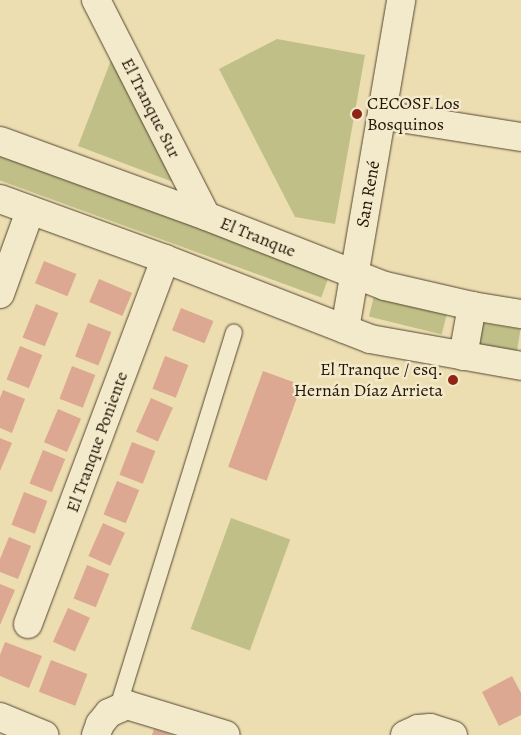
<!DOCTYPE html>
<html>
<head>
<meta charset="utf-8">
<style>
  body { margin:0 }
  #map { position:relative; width:521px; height:735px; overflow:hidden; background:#ecdeb1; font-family:Alegreya,serif }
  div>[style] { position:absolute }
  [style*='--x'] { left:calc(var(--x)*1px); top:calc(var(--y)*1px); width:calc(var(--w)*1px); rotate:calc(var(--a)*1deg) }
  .green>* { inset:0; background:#bfbf87; transform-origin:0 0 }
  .building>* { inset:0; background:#dda891; transform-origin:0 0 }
  .roads { filter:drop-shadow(0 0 1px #564632) drop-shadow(0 0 1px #564632) }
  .lane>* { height:16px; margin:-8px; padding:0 8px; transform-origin:8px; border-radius:8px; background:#f3eacc }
  .street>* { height:28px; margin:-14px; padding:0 14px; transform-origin:14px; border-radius:14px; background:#f3eacc }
  .dots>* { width:14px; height:14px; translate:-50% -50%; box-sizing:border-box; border:2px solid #f3eacc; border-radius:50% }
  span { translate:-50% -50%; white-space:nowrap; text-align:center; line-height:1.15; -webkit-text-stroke:5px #f3eacc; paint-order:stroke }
  .poi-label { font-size:18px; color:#241407 }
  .left { translate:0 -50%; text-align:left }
  .right { translate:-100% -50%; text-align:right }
  .street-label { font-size:18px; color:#241407 }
</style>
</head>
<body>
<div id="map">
  <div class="green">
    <i style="clip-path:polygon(277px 39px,365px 55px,335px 224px,295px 217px,219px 69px)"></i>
    <i style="clip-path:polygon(113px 55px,181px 185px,78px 146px)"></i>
    <i style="left:0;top:154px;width:351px;height:25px;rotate:20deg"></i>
    <i style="left:374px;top:296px;width:75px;height:21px;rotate:14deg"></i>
    <i style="left:483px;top:323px;width:38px;height:22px;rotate:9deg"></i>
    <i style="left:231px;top:518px;width:63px;height:118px;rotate:20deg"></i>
  </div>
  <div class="building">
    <i style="left:44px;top:261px;width:35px;height:24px;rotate:22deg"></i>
    <i style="left:99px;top:279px;width:36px;height:25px;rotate:23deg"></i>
    <i style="left:36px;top:304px;width:24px;height:36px;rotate:22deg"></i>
    <i style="left:181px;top:308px;width:35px;height:24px;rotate:22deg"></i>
    <i style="left:88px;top:323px;width:25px;height:36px;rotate:21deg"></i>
    <i style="left:20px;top:346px;width:24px;height:36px;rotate:22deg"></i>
    <i style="left:165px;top:356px;width:25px;height:35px;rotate:21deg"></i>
    <i style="left:72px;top:366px;width:25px;height:35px;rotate:21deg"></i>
    <i style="left:263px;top:371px;width:41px;height:102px;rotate:20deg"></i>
    <i style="clip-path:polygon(3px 390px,25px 399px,12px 433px,0 428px,0 398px)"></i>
    <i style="left:151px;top:398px;width:24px;height:37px;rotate:24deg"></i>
    <i style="left:58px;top:409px;width:25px;height:36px;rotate:23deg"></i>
    <i style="clip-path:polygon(0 438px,12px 443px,0 471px)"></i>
    <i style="left:132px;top:442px;width:25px;height:35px;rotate:21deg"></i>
    <i style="left:43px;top:450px;width:24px;height:36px;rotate:22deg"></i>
    <i style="left:117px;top:481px;width:24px;height:36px;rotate:22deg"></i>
    <i style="left:24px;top:492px;width:25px;height:35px;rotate:21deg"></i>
    <i style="left:103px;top:523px;width:24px;height:36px;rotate:24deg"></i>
    <i style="clip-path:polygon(9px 537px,31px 546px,18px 579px,0 572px,0 559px)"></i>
    <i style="left:87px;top:565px;width:24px;height:36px;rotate:22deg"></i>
    <i style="clip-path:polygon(0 584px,15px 590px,0 625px)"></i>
    <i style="left:68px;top:608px;width:24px;height:37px;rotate:24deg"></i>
    <i style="clip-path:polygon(5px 642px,42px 656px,29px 688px,0 676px,0 655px)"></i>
    <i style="left:51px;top:660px;width:39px;height:34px;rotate:21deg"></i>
    <i style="clip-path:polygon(512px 676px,521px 693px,521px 715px,499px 726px,482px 692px)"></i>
    <i style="clip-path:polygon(154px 729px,173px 735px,152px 735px)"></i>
  </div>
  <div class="roads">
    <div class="lane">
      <i style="--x:118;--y:707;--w:392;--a:-72.8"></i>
    </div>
    <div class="street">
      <i style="--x:96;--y:0;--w:242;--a:63"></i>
      <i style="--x:382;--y:115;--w:141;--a:9"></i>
      <i style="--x:0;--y:141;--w:219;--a:20"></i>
      <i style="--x:206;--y:216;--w:192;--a:21.4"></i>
      <i style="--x:385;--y:286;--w:89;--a:12.9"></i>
      <i style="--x:472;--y:306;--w:50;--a:9.3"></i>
      <i style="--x:0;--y:199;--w:176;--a:20"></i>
      <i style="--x:165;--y:259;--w:220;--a:21.3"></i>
      <i style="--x:370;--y:339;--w:153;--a:10.1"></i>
      <i style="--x:0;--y:294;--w:88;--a:-70.1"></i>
      <i style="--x:345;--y:329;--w:334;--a:-80.3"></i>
      <i style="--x:463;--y:356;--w:51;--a:-79.8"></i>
      <i style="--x:28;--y:624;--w:390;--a:-69.4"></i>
      <i style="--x:0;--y:717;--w:48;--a:22.2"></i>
      <i style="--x:96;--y:735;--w:12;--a:-70"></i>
      <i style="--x:100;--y:724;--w:14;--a:-51"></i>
      <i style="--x:109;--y:713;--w:20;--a:-24"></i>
      <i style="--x:127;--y:705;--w:103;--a:16.9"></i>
      <i style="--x:405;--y:735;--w:14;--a:-25"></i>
      <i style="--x:418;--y:729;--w:12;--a:-5"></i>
      <i style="--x:430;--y:728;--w:24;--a:17"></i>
    </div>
  </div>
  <div class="dots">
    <i style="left:357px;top:114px;background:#8f2418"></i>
    <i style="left:453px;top:380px;background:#8f2418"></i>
  </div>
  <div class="poi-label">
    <span class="left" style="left:367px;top:114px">CECOSF Los<br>Bosquinos</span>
    <span class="right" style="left:443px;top:380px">El Tranque / esq.<br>Hernán Díaz Arrieta</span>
  </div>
  <div class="street-label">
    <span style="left:151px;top:108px;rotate:63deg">El Tranque Sur</span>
    <span style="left:368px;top:194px;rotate:-80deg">San René</span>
    <span style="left:258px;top:237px;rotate:22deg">El Tranque</span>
    <span style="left:97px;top:442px;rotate:-70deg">El Tranque Poniente</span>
  </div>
</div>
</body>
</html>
